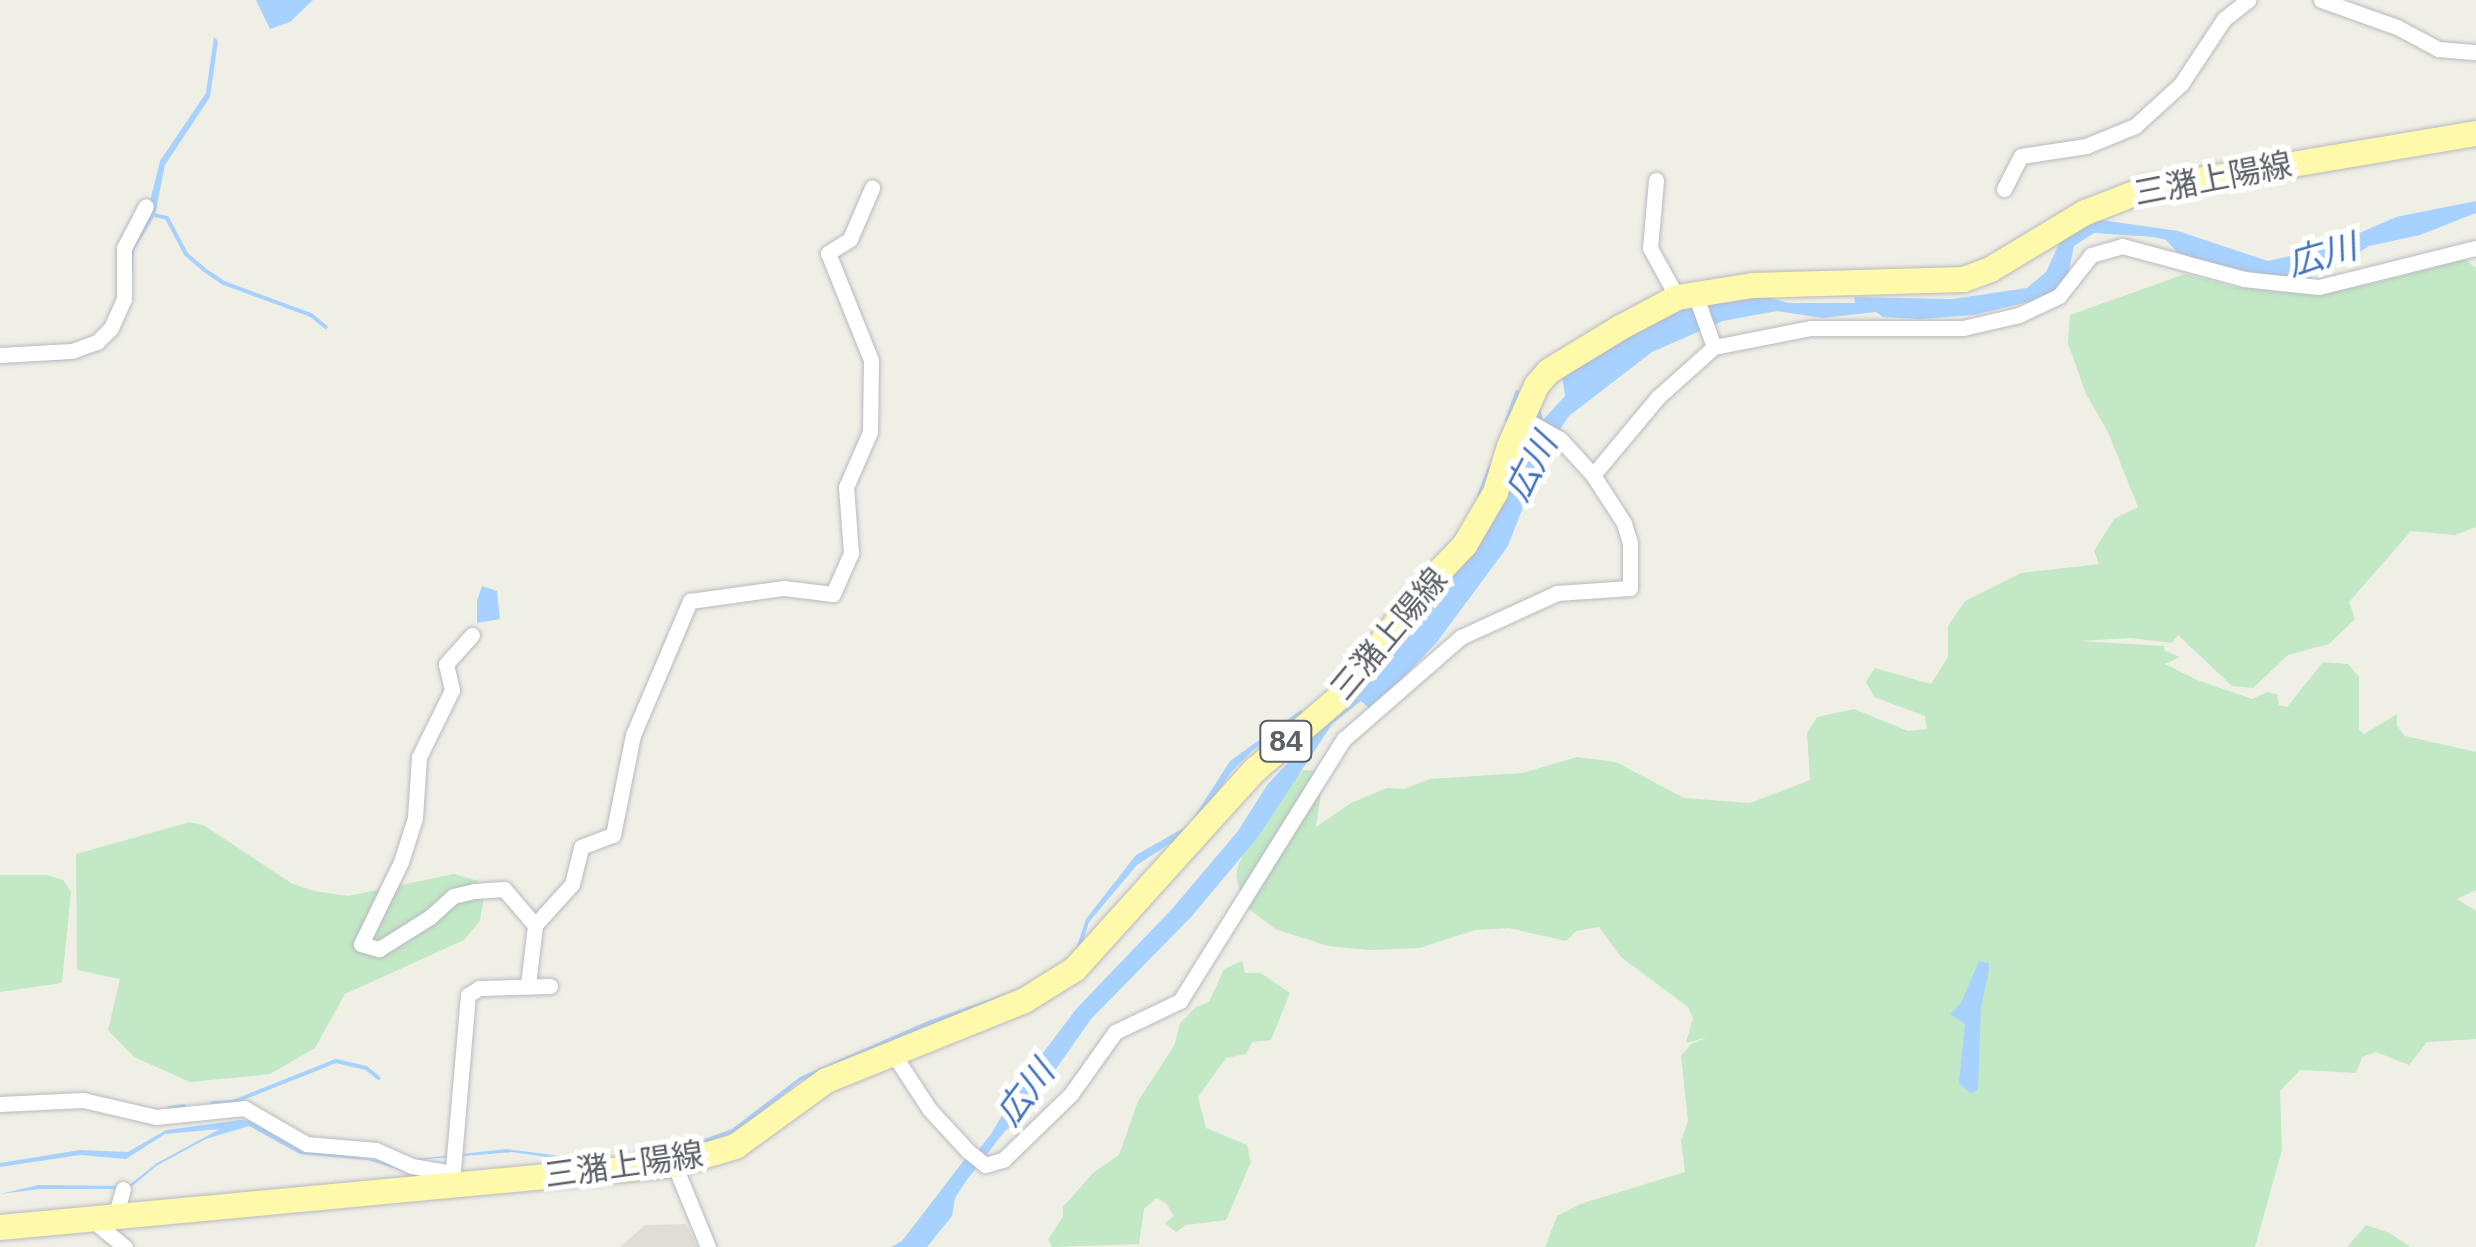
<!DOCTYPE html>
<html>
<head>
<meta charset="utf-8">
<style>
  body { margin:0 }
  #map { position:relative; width:2476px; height:1247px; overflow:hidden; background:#f0efe6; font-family:Helvetica,"Noto Sans JP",sans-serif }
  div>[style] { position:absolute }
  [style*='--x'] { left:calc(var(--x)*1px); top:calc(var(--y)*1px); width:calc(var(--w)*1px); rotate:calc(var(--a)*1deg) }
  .education>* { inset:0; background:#e0ded4 }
  .green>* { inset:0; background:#c2e8c5 }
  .water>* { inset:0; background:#a7d1ff }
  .stream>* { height:4px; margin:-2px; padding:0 2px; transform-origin:2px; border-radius:2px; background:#a7d1ff }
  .roads { filter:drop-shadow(0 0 2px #b8bac0) drop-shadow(0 0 2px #b8bac0) }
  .minor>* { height:15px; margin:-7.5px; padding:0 7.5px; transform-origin:7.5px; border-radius:7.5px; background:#fff }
  .primary>* { height:25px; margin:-12.5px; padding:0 12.5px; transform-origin:12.5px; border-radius:12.5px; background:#fff9ac }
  span { translate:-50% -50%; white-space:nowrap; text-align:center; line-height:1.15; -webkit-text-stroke:10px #fff; paint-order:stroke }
  .shield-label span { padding:2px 8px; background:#fff; border:2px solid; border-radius:8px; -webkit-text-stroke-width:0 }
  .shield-label { font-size:30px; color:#5d6066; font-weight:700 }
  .street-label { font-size:32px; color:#5d6066 }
  .water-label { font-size:35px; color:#4274be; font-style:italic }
</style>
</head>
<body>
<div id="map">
  <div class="education">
    <i style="clip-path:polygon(686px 1224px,697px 1247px,620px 1247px,645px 1225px)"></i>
  </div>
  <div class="green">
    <i style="clip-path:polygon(2464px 259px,2476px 268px,2476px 527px,2455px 535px,2411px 531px,2349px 602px,2355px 619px,2329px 644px,2288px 655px,2253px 688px,2232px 686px,2178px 635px,2172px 643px,2131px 638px,2080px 641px,2164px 646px,2165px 651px,2180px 657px,2165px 664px,2197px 680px,2252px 699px,2267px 692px,2277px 694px,2279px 705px,2287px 707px,2323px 662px,2348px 664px,2359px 677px,2359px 729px,2364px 734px,2397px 714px,2397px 726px,2405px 736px,2476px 752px,2476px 890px,2457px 899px,2476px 911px,2476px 1039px,2427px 1042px,2409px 1065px,2376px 1052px,2362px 1057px,2356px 1073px,2300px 1070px,2280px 1091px,2282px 1150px,2255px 1247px,1545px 1247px,1557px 1216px,1580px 1204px,1685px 1172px,1681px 1141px,1688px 1121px,1681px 1056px,1691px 1044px,1708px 1037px,1686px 1043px,1693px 1018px,1688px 1007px,1621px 957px,1599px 927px,1576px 931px,1566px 941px,1509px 928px,1475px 930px,1419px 948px,1370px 950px,1328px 946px,1275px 929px,1243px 904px,1236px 876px,1239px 863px,1261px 819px,1303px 770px,1324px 771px,1316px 827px,1351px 803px,1387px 788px,1404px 789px,1430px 779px,1522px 773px,1577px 757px,1616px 762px,1684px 798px,1750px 803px,1810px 780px,1807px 733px,1817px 717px,1854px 709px,1908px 731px,1927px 729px,1925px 716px,1874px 697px,1866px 682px,1875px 668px,1931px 684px,1948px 657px,1948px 626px,1965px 601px,2021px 573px,2099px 564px,2094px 551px,2114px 519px,2138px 507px,2108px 432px,2086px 394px,2068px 343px,2070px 315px,2185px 274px,2234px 287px,2303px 294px,2365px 286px)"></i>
    <i style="clip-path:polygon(190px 822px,205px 826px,291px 883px,314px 891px,348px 896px,454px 874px,478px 881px,484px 896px,480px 921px,464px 940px,345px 994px,315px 1048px,270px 1074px,190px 1082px,134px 1057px,108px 1030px,120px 979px,77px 970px,76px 854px)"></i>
    <i style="clip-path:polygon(0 875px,47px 875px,63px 880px,71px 891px,62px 983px,0 992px)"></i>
    <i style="clip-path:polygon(1242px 961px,1245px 973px,1261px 973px,1290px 993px,1271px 1040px,1252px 1042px,1246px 1054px,1226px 1058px,1198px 1097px,1206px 1128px,1247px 1145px,1251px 1162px,1226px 1220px,1186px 1225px,1176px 1232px,1165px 1223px,1174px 1216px,1166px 1203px,1156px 1198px,1144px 1209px,1139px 1244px,1052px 1247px,1048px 1239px,1063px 1217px,1063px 1207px,1094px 1172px,1119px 1155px,1138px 1101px,1174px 1046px,1180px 1023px,1196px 1007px,1209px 1002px,1224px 969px)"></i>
    <i style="clip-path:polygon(2366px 1225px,2390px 1233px,2410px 1247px,2347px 1247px)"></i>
  </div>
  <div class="water">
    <i style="clip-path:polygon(256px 0,313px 0,290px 22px,270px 29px)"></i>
    <i style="clip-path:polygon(214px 37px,218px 41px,210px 97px,165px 165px,155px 215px,134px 250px,130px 302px,120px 328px,103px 347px,90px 354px,70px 360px,0 363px,0 359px,67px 355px,114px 329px,128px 253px,150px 201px,160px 161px,206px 93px)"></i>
    <i style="clip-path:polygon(2476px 201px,2476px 213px,2420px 235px,2369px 246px,2341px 264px,2314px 272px,2310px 282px,2215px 266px,2177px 252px,2166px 240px,2154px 237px,2094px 233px,2074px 246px,2067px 280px,2061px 287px,2033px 301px,1974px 315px,1920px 319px,1883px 317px,1876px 312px,1823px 318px,1777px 311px,1723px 321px,1652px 352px,1569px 416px,1543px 455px,1508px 546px,1437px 642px,1372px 711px,1361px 701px,1332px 724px,1258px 837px,1192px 916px,1091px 1019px,1021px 1119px,1005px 1131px,966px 1181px,955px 1198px,952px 1216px,927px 1247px,891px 1247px,902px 1241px,968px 1155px,976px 1153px,991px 1134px,1027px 1074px,1077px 1008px,1172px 909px,1238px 831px,1267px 785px,1302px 748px,1505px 484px,1548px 388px,1540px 407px,1543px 420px,1565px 396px,1562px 375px,1678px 308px,1765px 290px,1768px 297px,1788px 303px,1855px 303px,1854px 297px,1952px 299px,2027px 288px,2046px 272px,2064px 233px,2088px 218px,2178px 231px,2268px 261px,2325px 248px,2396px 217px)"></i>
    <i style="clip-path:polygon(482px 586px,497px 591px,500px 619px,477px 623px,477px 601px)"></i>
    <i style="clip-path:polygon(1301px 710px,1304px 714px,1252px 751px,1232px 771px,1192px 829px,1137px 865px,1089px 922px,1079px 955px,1056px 975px,800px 1081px,738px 1131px,684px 1151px,580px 1162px,512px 1152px,416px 1160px,440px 1176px,435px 1181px,368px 1160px,300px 1154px,249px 1126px,206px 1139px,156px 1166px,129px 1189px,40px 1189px,0 1194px,39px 1185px,128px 1186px,157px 1163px,220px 1129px,165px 1134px,126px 1159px,80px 1155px,0 1167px,0 1163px,80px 1150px,128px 1152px,166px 1130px,240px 1120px,252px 1121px,302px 1149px,389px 1162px,506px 1149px,584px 1159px,644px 1155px,671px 1151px,732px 1129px,800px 1077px,928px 1021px,1019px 989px,1074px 955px,1086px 919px,1136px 855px,1189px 825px,1230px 761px)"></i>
    <i style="clip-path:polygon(1979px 961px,1989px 963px,1989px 970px,1981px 1008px,1978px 1089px,1971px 1094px,1959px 1083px,1965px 1024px,1950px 1014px,1961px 1003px)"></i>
  </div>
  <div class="stream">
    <i style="--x:154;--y:215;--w:13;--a:13"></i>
    <i style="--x:167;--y:218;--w:41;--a:62.2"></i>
    <i style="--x:186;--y:254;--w:23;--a:41"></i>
    <i style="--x:203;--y:269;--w:25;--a:34"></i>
    <i style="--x:224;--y:283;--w:93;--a:20.2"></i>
    <i style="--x:311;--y:315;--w:19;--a:39"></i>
    <i style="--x:1507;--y:420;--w:30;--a:-70"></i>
    <i style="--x:1479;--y:496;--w:31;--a:-69"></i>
    <i style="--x:212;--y:1103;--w:21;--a:-3"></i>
    <i style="--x:233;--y:1102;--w:111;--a:-21.7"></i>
    <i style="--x:336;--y:1061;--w:31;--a:13"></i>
    <i style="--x:366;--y:1068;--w:16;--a:38"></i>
    <i style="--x:169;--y:1108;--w:15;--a:-8"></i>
  </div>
  <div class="roads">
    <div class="minor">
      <i style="--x:2321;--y:0;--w:81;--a:19.6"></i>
      <i style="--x:2397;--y:27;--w:47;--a:28.2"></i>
      <i style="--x:2438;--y:49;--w:38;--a:5"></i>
      <i style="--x:1656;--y:180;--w:68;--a:95"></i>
      <i style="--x:1650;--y:248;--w:56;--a:61.1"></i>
      <i style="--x:2004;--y:189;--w:37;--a:-63"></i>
      <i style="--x:2021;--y:156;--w:66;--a:-8.7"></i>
      <i style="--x:2086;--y:146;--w:53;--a:-22.2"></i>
      <i style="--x:2135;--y:126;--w:62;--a:-42.4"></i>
      <i style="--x:2181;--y:84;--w:78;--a:-56.5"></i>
      <i style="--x:2224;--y:19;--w:31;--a:-38"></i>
      <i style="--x:1695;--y:294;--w:56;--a:70.3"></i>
      <i style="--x:0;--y:355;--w:72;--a:-3.2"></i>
      <i style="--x:72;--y:351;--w:27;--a:-20"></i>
      <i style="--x:97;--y:342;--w:20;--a:-45"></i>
      <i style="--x:111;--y:328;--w:32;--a:-66"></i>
      <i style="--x:124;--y:299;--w:51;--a:-90"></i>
      <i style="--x:124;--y:248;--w:47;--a:-62.4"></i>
      <i style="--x:1593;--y:475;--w:102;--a:-50.2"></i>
      <i style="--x:1658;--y:397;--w:75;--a:-41.8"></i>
      <i style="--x:1714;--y:347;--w:99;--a:-11.1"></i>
      <i style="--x:1811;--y:328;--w:152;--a:0"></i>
      <i style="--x:1963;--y:328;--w:57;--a:-13.1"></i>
      <i style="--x:2019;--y:315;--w:44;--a:-25.4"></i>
      <i style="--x:2059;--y:296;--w:52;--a:-52"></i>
      <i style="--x:2091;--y:255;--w:32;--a:-16"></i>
      <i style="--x:2122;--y:246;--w:126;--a:15.1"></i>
      <i style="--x:2244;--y:279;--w:75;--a:6.1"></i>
      <i style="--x:2319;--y:287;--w:162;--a:-14"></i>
      <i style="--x:472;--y:635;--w:39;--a:132"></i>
      <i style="--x:446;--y:664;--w:27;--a:77"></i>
      <i style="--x:452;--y:690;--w:75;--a:116.2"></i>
      <i style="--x:419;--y:757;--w:61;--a:93.8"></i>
      <i style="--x:415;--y:818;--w:46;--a:107.7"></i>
      <i style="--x:401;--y:862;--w:91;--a:116"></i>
      <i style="--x:361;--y:944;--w:19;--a:16"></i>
      <i style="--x:379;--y:949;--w:60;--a:-32.1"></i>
      <i style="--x:430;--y:917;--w:31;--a:-42"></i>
      <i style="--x:453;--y:896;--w:22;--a:-13"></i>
      <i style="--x:474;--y:891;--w:30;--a:-4"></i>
      <i style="--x:504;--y:889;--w:48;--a:49.3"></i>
      <i style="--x:528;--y:985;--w:60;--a:-83.3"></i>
      <i style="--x:535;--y:925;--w:55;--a:-47.9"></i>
      <i style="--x:572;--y:884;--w:38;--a:-76"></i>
      <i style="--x:581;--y:847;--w:34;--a:-21"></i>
      <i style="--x:613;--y:835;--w:102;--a:-78.7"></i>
      <i style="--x:633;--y:735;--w:146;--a:-67"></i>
      <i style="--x:690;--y:601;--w:95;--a:-7.9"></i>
      <i style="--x:784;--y:588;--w:49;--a:7"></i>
      <i style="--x:833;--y:594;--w:45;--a:-66.3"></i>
      <i style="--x:851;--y:553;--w:66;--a:-94.3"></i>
      <i style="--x:846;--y:487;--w:60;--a:-66.4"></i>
      <i style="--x:870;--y:432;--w:72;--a:-89.2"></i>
      <i style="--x:871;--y:360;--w:115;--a:-111.9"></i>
      <i style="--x:828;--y:253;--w:26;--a:-32"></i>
      <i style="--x:850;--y:239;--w:56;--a:-66.7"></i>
      <i style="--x:892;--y:1052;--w:69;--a:56.8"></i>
      <i style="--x:930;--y:1110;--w:56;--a:47.2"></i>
      <i style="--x:968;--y:1151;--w:22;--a:39"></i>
      <i style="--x:985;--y:1165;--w:19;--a:-16"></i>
      <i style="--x:1003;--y:1160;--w:95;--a:-44.1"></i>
      <i style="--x:1071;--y:1094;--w:76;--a:-54.6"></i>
      <i style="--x:1115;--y:1032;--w:72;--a:-25.5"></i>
      <i style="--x:1180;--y:1001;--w:309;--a:-58"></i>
      <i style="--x:1344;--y:739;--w:155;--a:-41.1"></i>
      <i style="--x:1461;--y:637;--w:106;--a:-24.6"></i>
      <i style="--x:1557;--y:593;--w:73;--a:-3.9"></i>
      <i style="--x:1630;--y:588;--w:45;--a:-90"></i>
      <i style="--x:1630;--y:543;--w:21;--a:-107"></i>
      <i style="--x:1624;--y:523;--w:57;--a:-122.9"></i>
      <i style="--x:1593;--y:475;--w:49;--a:-132.5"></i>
      <i style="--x:1560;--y:439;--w:45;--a:-150.6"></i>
      <i style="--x:0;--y:1104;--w:83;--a:-2.8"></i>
      <i style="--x:83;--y:1100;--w:75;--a:13.1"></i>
      <i style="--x:156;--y:1117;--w:88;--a:-5.8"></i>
      <i style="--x:244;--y:1108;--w:72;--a:30.1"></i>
      <i style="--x:306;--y:1144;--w:70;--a:4.9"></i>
      <i style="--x:376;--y:1150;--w:39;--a:24"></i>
      <i style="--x:412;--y:1166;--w:42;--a:9.7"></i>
      <i style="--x:674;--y:1164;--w:90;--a:67.7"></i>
      <i style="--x:452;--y:1181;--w:187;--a:-85.1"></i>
      <i style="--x:468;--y:995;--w:13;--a:-32"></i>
      <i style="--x:479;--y:988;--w:71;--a:-1.6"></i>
      <i style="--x:115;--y:1217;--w:29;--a:-74"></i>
      <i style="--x:91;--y:1219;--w:44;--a:39.5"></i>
    </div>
    <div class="primary">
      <i style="--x:0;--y:1227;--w:677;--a:-5.34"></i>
      <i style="--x:674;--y:1164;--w:64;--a:-16.4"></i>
      <i style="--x:735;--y:1146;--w:112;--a:-36"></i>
      <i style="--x:826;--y:1080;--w:214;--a:-22"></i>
      <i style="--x:1024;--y:1000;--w:59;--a:-31.8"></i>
      <i style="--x:1074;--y:969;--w:270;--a:-47.9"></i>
      <i style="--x:1255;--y:769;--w:113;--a:-40.7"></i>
      <i style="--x:1341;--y:695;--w:131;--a:-52.8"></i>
      <i style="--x:1420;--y:591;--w:64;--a:-46.3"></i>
      <i style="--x:1464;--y:545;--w:61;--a:-59.7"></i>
      <i style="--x:1495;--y:492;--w:48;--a:-73.1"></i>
      <i style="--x:1509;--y:446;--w:67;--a:-66.1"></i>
      <i style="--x:1536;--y:385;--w:18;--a:-49"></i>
      <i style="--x:1548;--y:371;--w:84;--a:-31.4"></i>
      <i style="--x:1620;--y:327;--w:64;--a:-27.8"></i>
      <i style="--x:1677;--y:297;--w:76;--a:-9.1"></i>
      <i style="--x:1752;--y:285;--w:211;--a:-1.6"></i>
      <i style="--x:1963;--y:279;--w:29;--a:-20"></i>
      <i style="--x:1990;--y:269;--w:111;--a:-31"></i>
      <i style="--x:2085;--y:212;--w:63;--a:-21.3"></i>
      <i style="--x:2144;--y:189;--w:337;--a:-9.6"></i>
    </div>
  </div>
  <div class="shield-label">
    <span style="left:1286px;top:741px">84</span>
  </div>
  <div class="street-label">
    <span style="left:2213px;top:179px;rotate:-11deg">三潴上陽線</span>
    <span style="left:1389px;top:634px;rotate:-50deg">三潴上陽線</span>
    <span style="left:624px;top:1165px;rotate:-8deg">三潴上陽線</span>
  </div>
  <div class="water-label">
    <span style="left:2322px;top:255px;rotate:-16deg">広川</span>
    <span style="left:1531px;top:467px;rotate:-62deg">広川</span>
    <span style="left:1025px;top:1093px;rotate:-53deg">広川</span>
  </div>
</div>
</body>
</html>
